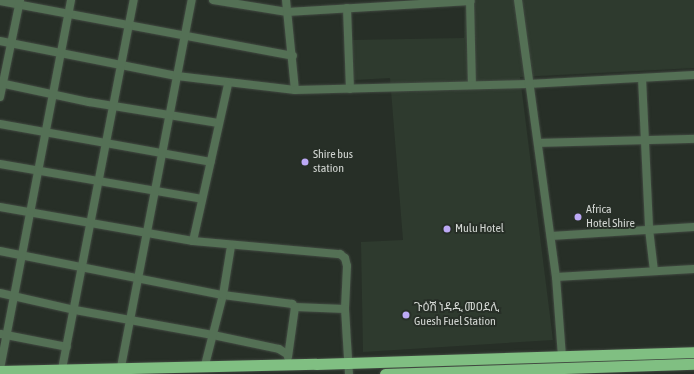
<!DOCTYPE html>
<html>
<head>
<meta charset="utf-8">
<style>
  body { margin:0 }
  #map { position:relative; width:694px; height:374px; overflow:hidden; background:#272f27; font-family:"Asap Condensed","Noto Sans Ethiopic",sans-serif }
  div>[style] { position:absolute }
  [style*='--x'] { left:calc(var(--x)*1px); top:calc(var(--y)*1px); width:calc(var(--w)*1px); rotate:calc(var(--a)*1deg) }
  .built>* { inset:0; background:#2e3a2e }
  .roads { filter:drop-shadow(0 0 1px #424a42) drop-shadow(0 0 1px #424a42) }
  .minor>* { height:8px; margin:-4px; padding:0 4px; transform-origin:4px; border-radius:4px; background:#547055 }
  .tertiary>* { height:8px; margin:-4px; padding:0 4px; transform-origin:4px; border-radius:4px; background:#547055 }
  .trunk>* { height:11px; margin:-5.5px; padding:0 5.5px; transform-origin:5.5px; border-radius:5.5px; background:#80bf82 }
  .dots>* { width:11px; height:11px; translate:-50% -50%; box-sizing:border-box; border:2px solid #272f27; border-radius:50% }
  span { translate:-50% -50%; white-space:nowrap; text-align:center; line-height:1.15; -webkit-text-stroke:4px #272f27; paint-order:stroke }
  .poi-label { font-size:12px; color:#d1d5d1 }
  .left { translate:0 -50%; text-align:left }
</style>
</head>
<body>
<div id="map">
  <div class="built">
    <i style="clip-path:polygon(465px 0,694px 0,694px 68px,520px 77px,553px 340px,363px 352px,361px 242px,403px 240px,390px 78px,354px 80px,350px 40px,464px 38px)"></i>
  </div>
  <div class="roads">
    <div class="minor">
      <i style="--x:213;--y:0;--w:75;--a:9.2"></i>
      <i style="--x:287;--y:12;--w:184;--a:-3.4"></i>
      <i style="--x:286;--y:0;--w:90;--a:84.3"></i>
      <i style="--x:470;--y:0;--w:85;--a:88.7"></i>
      <i style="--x:0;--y:1;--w:298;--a:10.6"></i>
      <i style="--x:347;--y:8;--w:81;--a:87.9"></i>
      <i style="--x:0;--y:41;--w:180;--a:11.2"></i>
      <i style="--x:177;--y:76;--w:119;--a:6.8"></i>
      <i style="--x:295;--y:90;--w:233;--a:-1.5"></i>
      <i style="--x:528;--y:84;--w:166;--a:-3.1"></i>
      <i style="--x:642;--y:78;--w:151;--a:87.3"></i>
      <i style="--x:649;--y:229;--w:42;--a:83.2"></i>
      <i style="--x:0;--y:83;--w:91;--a:12.1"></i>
      <i style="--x:89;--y:102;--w:131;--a:9.2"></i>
      <i style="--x:0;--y:97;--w:99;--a:-78.3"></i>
      <i style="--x:0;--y:124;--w:214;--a:10.2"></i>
      <i style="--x:539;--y:143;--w:155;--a:-1.5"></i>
      <i style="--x:0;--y:164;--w:205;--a:9.8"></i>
      <i style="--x:0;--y:207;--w:196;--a:10"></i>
      <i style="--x:193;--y:241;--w:148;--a:5.1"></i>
      <i style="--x:340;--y:254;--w:6;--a:39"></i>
      <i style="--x:345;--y:258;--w:8;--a:76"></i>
      <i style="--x:347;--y:266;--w:43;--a:92.7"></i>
      <i style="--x:345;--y:309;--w:65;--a:86.5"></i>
      <i style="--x:551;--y:236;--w:143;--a:-3.6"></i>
      <i style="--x:193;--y:241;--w:161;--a:-77.4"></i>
      <i style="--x:0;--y:251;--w:227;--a:11.2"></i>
      <i style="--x:223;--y:295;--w:70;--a:7.4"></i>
      <i style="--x:292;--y:304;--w:4;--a:45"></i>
      <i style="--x:295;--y:307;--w:50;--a:2.3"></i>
      <i style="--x:556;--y:277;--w:138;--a:-3.3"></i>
      <i style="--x:0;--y:293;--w:77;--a:12.8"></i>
      <i style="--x:75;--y:310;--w:140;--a:10.3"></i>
      <i style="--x:213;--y:335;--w:67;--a:12"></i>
      <i style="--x:279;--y:349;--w:9;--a:32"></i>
      <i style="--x:1;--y:334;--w:67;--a:11.1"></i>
      <i style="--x:288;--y:357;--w:50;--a:-82"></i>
      <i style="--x:205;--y:365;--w:72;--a:-75.6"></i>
      <i style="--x:223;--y:295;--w:50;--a:-80.7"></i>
      <i style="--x:121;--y:367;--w:374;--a:-79.1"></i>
      <i style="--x:0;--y:369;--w:376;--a:-79.1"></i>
      <i style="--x:61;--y:374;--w:381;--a:-79"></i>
    </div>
    <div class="tertiary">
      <i style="--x:518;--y:0;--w:280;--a:82.2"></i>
      <i style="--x:556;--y:277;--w:79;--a:85.7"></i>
    </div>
    <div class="trunk">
      <i style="--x:0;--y:371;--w:316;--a:-1.3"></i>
      <i style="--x:316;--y:364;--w:378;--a:-1.8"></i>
      <i style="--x:385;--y:374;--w:309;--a:-1.9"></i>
    </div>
  </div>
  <div class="dots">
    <i style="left:305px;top:162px;background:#bca9f5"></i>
    <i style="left:578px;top:217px;background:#bca9f5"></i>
    <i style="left:447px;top:229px;background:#bca9f5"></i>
    <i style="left:406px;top:315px;background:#bca9f5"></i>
  </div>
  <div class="poi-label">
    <span class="left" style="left:313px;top:162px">Shire bus<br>station</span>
    <span class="left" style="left:586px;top:217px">Africa<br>Hotel Shire</span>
    <span class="left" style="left:455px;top:229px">Mulu Hotel</span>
    <span class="left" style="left:414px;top:315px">ጉዕሽ ነዳዲ መዐደሊ<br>Guesh Fuel Station</span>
  </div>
</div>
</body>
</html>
